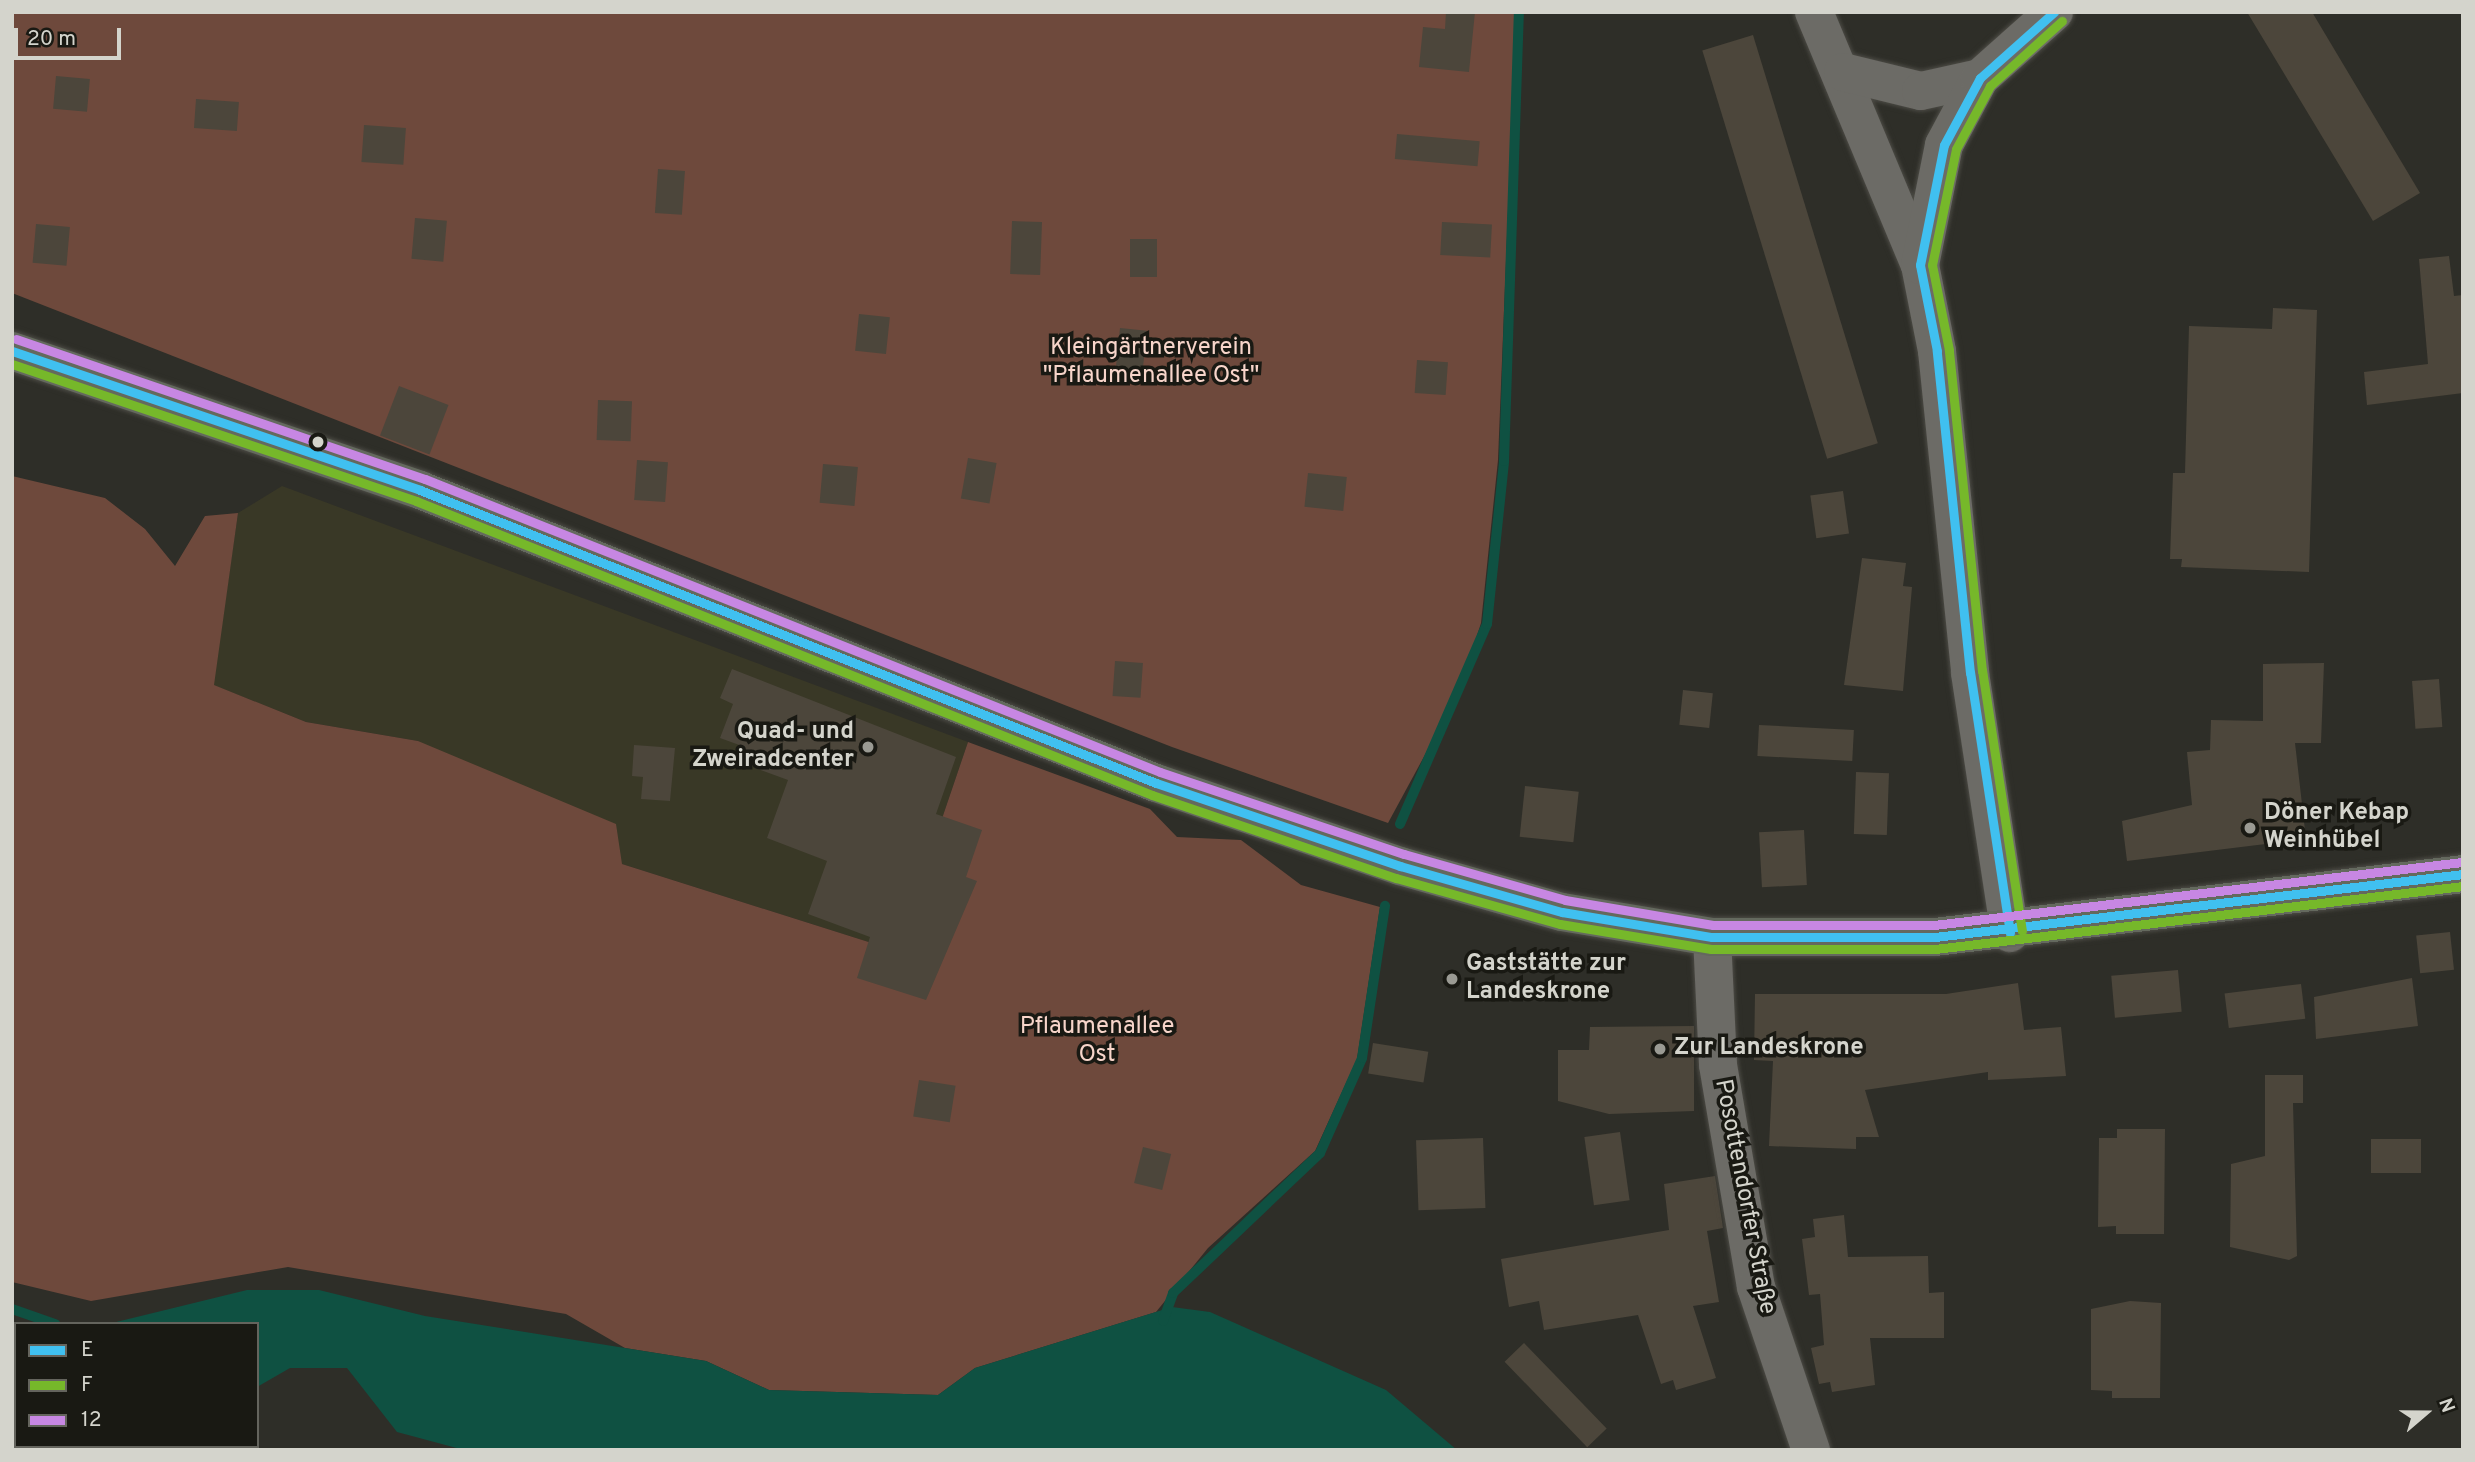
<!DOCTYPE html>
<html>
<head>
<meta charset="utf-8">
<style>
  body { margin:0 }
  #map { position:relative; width:2475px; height:1462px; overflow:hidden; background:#2e2e28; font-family:Overpass,sans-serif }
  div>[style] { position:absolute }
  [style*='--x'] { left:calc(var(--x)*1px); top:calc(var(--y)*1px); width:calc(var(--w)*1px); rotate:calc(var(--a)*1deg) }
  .built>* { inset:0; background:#393826 }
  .green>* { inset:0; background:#6e493c; transform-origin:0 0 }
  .water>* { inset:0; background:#0f5142 }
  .stream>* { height:10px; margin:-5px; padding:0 5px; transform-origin:5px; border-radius:5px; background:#0f5142 }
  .building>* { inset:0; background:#4c463b; transform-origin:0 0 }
  .roads { filter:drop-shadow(0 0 2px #4c4b45) drop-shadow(0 0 2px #4c4b45) }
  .minor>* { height:38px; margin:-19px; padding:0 19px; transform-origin:19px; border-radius:19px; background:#6c6b66 }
  .major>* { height:38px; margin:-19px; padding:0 19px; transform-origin:19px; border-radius:19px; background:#64695e }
  .bus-1>* { height:9px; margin:-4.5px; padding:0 4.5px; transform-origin:4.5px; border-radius:4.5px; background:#40c0f0 }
  .bus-2>* { height:9px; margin:-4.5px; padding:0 4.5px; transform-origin:4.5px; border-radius:4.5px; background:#76b82a }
  .bus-3>* { height:9px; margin:-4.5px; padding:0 4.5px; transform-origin:4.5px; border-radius:4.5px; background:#c787e3 }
  .dots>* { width:19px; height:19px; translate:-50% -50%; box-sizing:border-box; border:4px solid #191913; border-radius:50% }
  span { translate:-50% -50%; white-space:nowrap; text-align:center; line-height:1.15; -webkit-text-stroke:7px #191913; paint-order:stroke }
  .park-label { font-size:24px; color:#f7d5ca }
  .poi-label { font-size:24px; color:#d4d4cc; font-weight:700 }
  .right { translate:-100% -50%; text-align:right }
  .left { translate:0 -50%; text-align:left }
  .street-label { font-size:24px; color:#d4d4cc }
  .frame { position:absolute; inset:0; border:14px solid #d4d4cc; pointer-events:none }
  .legend { position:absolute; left:14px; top:1322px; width:245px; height:126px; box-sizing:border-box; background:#191913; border:2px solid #64645d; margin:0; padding:9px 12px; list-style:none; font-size:21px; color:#d4d4cc }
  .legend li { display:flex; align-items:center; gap:14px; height:35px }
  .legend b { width:35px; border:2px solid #64645d }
  .north { position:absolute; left:2391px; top:1378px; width:70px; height:70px; -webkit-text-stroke:5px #191913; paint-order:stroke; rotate:70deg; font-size:19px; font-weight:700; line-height:28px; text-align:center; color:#d4d4cc }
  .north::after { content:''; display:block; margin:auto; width:24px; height:32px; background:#d4d4cc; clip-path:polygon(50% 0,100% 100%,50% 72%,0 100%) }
  .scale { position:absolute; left:14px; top:28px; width:107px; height:32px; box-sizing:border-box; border:4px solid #d4d4cc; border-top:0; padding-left:9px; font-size:21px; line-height:24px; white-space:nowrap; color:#d4d4cc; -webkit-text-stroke:5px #191913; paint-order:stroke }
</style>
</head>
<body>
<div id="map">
  <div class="built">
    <i style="clip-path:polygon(282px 486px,968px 742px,897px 951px,622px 864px,418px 741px,306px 722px,213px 685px,238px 513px)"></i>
  </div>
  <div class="green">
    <i style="clip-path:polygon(12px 12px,1516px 12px,1498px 460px,1481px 623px,1459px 692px,1388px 823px,1172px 747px,12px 293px)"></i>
    <i style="clip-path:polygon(12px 476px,105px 498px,145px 529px,175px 566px,205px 516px,238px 513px,214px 685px,306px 722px,418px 741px,616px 824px,622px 864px,897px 951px,968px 742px,1150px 809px,1177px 837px,1241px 840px,1301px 885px,1380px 907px,1357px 1059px,1315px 1151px,1208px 1248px,1156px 1312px,975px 1368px,938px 1395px,769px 1390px,706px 1361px,625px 1348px,566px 1314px,288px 1267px,91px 1301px,12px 1282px)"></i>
    <i style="left:181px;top:1446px;width:57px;height:4px"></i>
  </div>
  <div class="water">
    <i style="clip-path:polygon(247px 1290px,319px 1290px,425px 1316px,706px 1361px,769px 1390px,938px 1395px,975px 1368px,1172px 1307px,1210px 1312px,1386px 1390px,1457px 1450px,464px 1450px,397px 1432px,347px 1368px,290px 1368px,257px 1387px,257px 1324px,108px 1324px)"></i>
    <i style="clip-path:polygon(16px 1383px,16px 1446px,162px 1446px,12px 1450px)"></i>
  </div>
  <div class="stream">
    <i style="--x:1400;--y:824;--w:218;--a:-66.5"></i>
    <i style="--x:1487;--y:624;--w:164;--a:-84"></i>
    <i style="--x:1504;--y:461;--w:449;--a:-88.1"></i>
    <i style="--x:12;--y:1309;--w:46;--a:19.2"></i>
    <i style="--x:1163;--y:1321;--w:30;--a:-70"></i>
    <i style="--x:1173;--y:1293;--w:203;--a:-43.6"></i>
    <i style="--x:1320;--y:1153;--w:104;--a:-66.1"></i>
    <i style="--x:1362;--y:1058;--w:154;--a:-81.4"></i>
  </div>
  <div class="building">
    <i style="clip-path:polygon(1446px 12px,1475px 12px,1469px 72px,1419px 67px,1423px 27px,1445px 29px)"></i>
    <i style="clip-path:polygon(2247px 12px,2312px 12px,2420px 193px,2373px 221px)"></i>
    <i style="left:1753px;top:35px;width:427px;height:53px;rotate:73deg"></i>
    <i style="left:56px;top:76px;width:34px;height:33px;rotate:5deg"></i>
    <i style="left:196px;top:99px;width:43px;height:29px;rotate:4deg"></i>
    <i style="left:364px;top:125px;width:42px;height:37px;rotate:4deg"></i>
    <i style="left:1397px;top:134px;width:83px;height:25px;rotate:5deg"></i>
    <i style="left:658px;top:169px;width:27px;height:44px;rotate:4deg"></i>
    <i style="left:415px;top:218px;width:32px;height:41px;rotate:5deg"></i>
    <i style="left:1012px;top:221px;width:30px;height:53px;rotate:2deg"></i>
    <i style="left:1442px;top:222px;width:50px;height:33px;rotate:3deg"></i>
    <i style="left:36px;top:224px;width:34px;height:39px;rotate:5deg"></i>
    <i style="left:1130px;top:239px;width:27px;height:38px"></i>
    <i style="clip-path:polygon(2449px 256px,2454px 296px,2463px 295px,2463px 393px,2367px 405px,2364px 372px,2428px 364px,2419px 259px)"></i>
    <i style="clip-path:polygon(2273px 308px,2317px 310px,2309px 572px,2181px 567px,2182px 559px,2170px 559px,2173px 473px,2185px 473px,2189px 326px,2272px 329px)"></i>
    <i style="left:859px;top:314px;width:31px;height:37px;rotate:6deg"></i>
    <i style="left:1120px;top:328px;width:27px;height:41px;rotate:6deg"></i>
    <i style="left:1417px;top:360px;width:31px;height:33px;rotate:4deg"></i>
    <i style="left:399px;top:386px;width:53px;height:53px;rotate:21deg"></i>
    <i style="left:598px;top:400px;width:34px;height:40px;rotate:2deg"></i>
    <i style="left:968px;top:458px;width:29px;height:41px;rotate:10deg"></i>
    <i style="left:637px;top:460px;width:31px;height:40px;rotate:4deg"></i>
    <i style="left:823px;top:464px;width:35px;height:39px;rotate:5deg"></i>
    <i style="left:1308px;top:473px;width:39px;height:34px;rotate:6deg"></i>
    <i style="left:1843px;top:491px;width:43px;height:33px;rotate:82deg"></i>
    <i style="clip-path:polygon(1862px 558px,1906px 563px,1903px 586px,1912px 587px,1903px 691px,1844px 685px)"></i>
    <i style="left:1115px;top:661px;width:28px;height:35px;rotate:4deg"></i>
    <i style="clip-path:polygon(2324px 663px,2321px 743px,2295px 743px,2306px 839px,2127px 861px,2122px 821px,2192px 805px,2187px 752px,2210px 750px,2211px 720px,2263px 721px,2263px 664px)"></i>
    <i style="clip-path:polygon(732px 669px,956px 757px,936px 814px,982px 830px,966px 877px,977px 881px,926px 1000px,857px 978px,870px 937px,808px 914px,827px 861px,767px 838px,788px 780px,755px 768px,738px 756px,742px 746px,720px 738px,733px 704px,720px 698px)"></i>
    <i style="left:2439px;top:679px;width:48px;height:27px;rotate:86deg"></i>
    <i style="left:1683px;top:690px;width:30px;height:35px;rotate:6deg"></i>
    <i style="left:1759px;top:725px;width:95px;height:31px;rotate:3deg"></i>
    <i style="clip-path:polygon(634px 745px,675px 748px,670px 801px,641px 799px,643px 777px,632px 776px)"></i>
    <i style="left:1856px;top:772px;width:33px;height:62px;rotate:2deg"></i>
    <i style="left:1525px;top:786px;width:54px;height:51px;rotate:6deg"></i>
    <i style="left:1804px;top:830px;width:55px;height:45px;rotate:87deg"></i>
    <i style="left:2450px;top:932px;width:38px;height:34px;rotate:84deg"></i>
    <i style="left:2178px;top:970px;width:42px;height:67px;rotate:85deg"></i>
    <i style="clip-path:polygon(2412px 978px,2418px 1026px,2316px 1039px,2314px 997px)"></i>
    <i style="clip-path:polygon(2018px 983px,2024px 1030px,2061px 1027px,2066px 1076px,1988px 1080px,1988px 1072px,1865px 1090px,1879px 1137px,1856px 1137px,1856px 1149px,1769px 1146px,1773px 1061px,1754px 1060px,1755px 994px,1946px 994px)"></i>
    <i style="left:2301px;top:984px;width:35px;height:77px;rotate:83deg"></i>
    <i style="clip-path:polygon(1694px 1026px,1694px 1111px,1609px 1114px,1558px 1101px,1558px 1050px,1589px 1050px,1590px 1027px)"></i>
    <i style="left:1373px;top:1043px;width:56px;height:31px;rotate:9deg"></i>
    <i style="clip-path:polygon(2265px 1075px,2303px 1075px,2303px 1103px,2293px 1103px,2297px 1256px,2289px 1260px,2230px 1247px,2231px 1164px,2265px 1156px)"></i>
    <i style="left:919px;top:1080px;width:37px;height:37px;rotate:9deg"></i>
    <i style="clip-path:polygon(2117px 1129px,2165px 1129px,2164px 1234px,2116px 1234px,2116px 1226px,2098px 1227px,2099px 1138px,2117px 1138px)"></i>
    <i style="left:1620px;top:1132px;width:69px;height:36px;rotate:82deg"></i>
    <i style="left:1483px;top:1138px;width:70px;height:67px;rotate:88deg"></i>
    <i style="left:2371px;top:1139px;width:50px;height:34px"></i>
    <i style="left:1143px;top:1147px;width:29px;height:37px;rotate:14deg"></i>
    <i style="clip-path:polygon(1715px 1176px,1723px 1228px,1707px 1231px,1719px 1302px,1693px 1306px,1716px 1378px,1676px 1390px,1673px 1380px,1661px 1384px,1638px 1315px,1544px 1330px,1539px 1301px,1509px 1307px,1501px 1259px,1669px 1230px,1664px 1184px)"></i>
    <i style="clip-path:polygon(1844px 1215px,1848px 1257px,1928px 1256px,1929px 1293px,1944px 1292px,1944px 1338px,1870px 1338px,1875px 1385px,1832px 1392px,1830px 1382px,1819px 1384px,1811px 1348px,1824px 1345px,1820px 1294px,1809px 1295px,1802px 1239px,1815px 1237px,1813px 1219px)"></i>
    <i style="clip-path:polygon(2130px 1301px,2161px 1303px,2160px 1398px,2112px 1398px,2112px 1391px,2091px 1390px,2091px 1309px)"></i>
    <i style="left:1524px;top:1343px;width:119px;height:27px;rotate:46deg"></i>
  </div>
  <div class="roads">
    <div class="minor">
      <i style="--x:1814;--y:12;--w:274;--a:67.3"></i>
      <i style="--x:1920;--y:265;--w:88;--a:78.8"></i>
      <i style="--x:1937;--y:351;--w:324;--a:84.1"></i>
      <i style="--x:1970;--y:673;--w:263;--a:81.3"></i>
      <i style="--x:1843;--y:72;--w:80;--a:13.7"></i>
      <i style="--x:1921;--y:91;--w:60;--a:-12.4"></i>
      <i style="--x:1920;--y:265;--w:122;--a:-78.7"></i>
      <i style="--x:1944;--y:145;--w:76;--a:-61.8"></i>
      <i style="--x:1980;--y:78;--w:99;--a:-41.7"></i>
      <i style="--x:1712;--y:937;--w:128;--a:87.3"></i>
      <i style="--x:1718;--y:1065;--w:225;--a:80.3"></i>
      <i style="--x:1756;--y:1287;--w:172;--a:71.4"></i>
    </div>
    <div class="major">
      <i style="--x:12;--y:351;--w:431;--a:18.8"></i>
      <i style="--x:420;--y:490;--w:792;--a:21.71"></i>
      <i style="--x:1156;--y:783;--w:258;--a:18.8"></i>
      <i style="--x:1400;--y:866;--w:168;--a:15.9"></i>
      <i style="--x:1562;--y:912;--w:152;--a:9.5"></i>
      <i style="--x:1712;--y:937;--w:223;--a:0"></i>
      <i style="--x:1935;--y:937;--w:532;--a:-6.8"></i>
    </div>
  </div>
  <div class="bus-1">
    <i style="--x:12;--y:351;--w:431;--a:18.8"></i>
    <i style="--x:420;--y:490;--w:792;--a:21.71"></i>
    <i style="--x:1156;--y:783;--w:258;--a:18.8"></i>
    <i style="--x:1400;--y:866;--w:168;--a:15.9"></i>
    <i style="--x:1562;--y:912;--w:152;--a:9.5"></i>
    <i style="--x:1712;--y:937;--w:223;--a:0"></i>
    <i style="--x:1935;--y:937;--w:532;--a:-6.8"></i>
    <i style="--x:2010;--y:933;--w:263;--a:-98.7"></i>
    <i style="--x:1970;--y:673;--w:324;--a:-95.9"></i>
    <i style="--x:1937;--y:351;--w:88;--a:-101.2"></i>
    <i style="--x:1920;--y:265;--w:122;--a:-78.7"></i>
    <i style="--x:1944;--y:145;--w:76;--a:-61.8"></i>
    <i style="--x:1980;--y:78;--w:99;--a:-41.7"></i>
  </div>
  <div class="bus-2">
    <i style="--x:12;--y:364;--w:427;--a:18.7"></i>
    <i style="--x:416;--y:501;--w:793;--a:21.77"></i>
    <i style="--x:1152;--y:795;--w:258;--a:18.8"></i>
    <i style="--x:1396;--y:878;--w:170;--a:15.7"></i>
    <i style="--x:1560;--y:924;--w:153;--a:9.4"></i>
    <i style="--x:1711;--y:949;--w:224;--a:0"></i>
    <i style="--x:1935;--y:949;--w:532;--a:-6.8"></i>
    <i style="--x:2022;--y:931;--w:263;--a:-98.7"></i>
    <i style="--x:1982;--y:671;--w:323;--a:-95.9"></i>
    <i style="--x:1949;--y:350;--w:87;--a:-101.3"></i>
    <i style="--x:1932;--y:265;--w:118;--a:-78.3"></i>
    <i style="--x:1956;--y:149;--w:72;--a:-61.6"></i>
    <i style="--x:1990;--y:86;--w:97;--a:-42.1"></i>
  </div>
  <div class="bus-3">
    <i style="--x:16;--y:339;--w:432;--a:18.9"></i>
    <i style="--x:425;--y:479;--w:791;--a:21.73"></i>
    <i style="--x:1160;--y:772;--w:257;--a:18.6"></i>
    <i style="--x:1404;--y:854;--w:167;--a:15.9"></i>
    <i style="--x:1565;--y:900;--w:150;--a:9.6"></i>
    <i style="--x:1713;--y:925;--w:221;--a:0"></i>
    <i style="--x:1934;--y:925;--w:532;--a:-6.8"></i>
  </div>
  <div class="dots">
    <i style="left:318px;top:442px;background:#d4d4cc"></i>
    <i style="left:868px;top:747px;background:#9a9a93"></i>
    <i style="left:2250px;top:828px;background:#9a9a93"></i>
    <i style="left:1452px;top:979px;background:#9a9a93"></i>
    <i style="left:1660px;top:1049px;background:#9a9a93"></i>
  </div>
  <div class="park-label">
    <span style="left:1151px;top:363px">Kleingärtnerverein<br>"Pflaumenallee Ost"</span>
    <span style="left:1097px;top:1042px">Pflaumenallee<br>Ost</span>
  </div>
  <div class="poi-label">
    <span class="right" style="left:854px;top:747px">Quad- und<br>Zweiradcenter</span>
    <span class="left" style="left:2264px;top:828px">Döner Kebap<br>Weinhübel</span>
    <span class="left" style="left:1466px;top:979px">Gaststätte zur<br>Landeskrone</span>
    <span class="left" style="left:1674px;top:1049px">Zur Landeskrone</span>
  </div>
  <div class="street-label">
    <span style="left:1744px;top:1197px;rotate:79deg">Posottendorfer Straße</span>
  </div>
  <div class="frame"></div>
  <ul class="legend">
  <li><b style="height:9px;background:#40c0f0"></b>E</li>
  <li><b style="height:9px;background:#76b82a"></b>F</li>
  <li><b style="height:9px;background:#c787e3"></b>12</li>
  </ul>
  <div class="north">N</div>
  <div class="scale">20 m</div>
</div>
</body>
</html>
